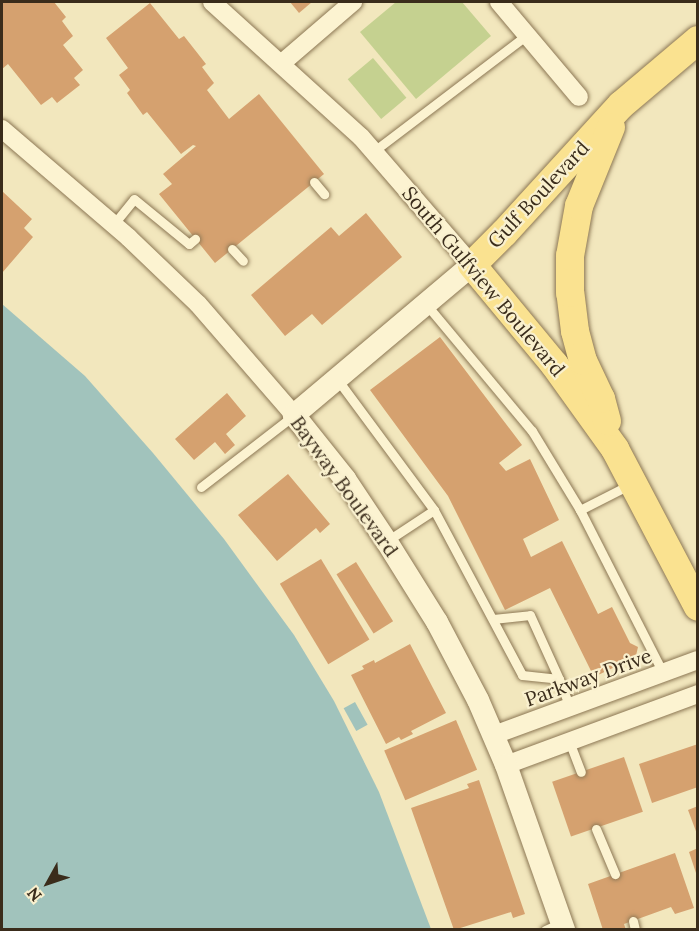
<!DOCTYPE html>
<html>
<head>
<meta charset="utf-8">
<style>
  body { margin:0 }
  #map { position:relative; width:699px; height:931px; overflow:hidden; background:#f2e7bd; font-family:Lora,serif }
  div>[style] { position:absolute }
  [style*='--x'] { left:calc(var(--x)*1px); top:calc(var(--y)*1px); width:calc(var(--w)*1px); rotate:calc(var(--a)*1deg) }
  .green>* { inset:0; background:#c5d190; transform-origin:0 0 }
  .water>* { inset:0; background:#a1c3bc; transform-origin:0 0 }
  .building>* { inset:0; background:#d5a16f; transform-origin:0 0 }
  .roads { filter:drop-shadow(0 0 2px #8c7754) drop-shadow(0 0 2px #8c7754) }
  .service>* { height:9px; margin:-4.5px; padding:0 4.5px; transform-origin:4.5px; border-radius:4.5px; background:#fcf3d1 }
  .minor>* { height:18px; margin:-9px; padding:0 9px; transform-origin:9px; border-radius:9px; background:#fcf3d1 }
  .tertiary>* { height:22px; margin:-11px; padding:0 11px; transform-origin:11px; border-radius:11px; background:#fcf3d1 }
  .primary>* { height:28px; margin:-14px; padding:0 14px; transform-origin:14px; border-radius:14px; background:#fae290 }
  span { translate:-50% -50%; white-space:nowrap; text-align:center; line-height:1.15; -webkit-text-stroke:4.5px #f9f0ce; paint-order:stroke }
  .street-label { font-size:20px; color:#3a2c1b }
  .frame { position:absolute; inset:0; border:3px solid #3a2c1b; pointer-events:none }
  .north { position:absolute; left:18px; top:853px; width:60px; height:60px; -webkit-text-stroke:4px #f9f0ce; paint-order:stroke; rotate:230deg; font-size:16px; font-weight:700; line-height:24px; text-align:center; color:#3a2c1b }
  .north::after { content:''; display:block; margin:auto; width:21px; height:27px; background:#3a2c1b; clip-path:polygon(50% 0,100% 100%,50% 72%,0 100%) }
</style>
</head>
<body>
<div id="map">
  <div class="green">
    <i style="clip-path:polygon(396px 2px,462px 2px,491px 36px,416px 99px,360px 32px)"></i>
    <i style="left:373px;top:58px;width:52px;height:33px;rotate:50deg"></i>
  </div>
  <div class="water">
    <i style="clip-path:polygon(2px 304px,85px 376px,153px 453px,224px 539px,294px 635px,334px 701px,379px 792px,431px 929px,2px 929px)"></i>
    <i style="left:355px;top:702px;width:26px;height:13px;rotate:61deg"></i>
  </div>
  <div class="building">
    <i style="clip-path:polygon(2px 2px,54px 2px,66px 17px,62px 21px,73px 36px,63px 45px,83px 70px,74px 78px,80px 85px,57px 103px,52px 97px,41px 105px,8px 64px,2px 69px)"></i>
    <i style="clip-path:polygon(290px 2px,312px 2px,299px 13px)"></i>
    <i style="clip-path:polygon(150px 3px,179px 39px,184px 36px,206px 64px,202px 67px,214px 83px,207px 90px,229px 119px,259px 94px,324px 174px,215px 263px,159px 194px,172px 184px,163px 174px,196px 146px,193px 145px,181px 154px,147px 112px,143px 115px,127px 93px,130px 90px,119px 75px,128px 68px,106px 38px)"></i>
    <i style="clip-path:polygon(2px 191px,32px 219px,24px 228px,33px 237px,2px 273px)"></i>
    <i style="clip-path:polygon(366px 213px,402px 257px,322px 325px,312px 314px,285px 336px,251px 295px,331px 227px,339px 236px)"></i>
    <i style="clip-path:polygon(440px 337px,522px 445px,499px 463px,506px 471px,530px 459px,559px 520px,523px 539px,531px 557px,562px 541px,598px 614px,612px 607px,630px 643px,638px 647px,634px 664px,623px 663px,594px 677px,550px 588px,505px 610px,448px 496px,370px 390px)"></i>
    <i style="clip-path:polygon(227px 393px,246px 416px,226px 434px,235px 445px,225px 454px,215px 442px,194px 460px,175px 439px)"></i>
    <i style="clip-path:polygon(288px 474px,330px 524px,320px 533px,316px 528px,277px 561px,238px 515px)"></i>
    <i style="left:321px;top:559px;width:94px;height:48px;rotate:59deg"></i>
    <i style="left:356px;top:562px;width:70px;height:23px;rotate:58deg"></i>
    <i style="clip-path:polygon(410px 644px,446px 713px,411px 731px,413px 734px,401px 740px,399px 737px,386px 744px,351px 675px,364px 669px,362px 666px,374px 660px,375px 663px)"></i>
    <i style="left:456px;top:720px;width:54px;height:78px;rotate:67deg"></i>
    <i style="clip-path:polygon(698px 744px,698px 787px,652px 803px,639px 764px)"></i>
    <i style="left:624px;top:757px;width:58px;height:76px;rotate:71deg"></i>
    <i style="clip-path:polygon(479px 780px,525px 914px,513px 918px,511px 912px,454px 930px,411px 808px,469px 788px,467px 784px)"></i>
    <i style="clip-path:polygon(698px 806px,698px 834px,697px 834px,688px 810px)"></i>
    <i style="clip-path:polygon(698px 848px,698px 876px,697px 876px,689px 852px)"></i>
    <i style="clip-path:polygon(675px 853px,694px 908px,675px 914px,671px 907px,624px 924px,626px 930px,603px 930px,588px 884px)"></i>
  </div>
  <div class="roads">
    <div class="service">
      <i style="--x:374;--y:151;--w:192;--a:-37.2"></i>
      <i style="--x:314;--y:182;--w:16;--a:50"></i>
      <i style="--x:113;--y:225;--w:33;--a:-51"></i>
      <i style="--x:134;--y:199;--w:71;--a:39.3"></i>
      <i style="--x:189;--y:244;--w:8;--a:-40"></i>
      <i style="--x:232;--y:249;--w:16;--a:47"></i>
      <i style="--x:426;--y:304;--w:165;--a:50.2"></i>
      <i style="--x:532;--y:431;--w:92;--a:58.7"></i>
      <i style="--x:580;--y:510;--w:183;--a:63"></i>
      <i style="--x:337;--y:379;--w:163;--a:53.5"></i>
      <i style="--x:434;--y:510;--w:56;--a:146.6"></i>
      <i style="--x:201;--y:487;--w:118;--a:-37.7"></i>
      <i style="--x:434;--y:510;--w:187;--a:61.9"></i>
      <i style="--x:522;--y:675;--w:37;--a:6"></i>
      <i style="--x:559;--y:679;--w:30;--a:69"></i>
      <i style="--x:580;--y:510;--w:55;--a:-27"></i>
      <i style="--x:493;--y:619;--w:37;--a:-6"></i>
      <i style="--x:530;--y:615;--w:70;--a:65.6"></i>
      <i style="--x:569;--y:741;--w:33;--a:69"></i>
      <i style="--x:596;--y:829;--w:49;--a:67.1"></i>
      <i style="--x:633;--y:921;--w:9;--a:77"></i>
      <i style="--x:545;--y:930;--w:17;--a:-24"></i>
    </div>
    <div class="minor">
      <i style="--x:212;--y:2;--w:201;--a:42.2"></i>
      <i style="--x:361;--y:137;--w:169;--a:49.1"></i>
      <i style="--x:499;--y:2;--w:124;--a:49.9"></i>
      <i style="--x:282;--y:63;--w:94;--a:-40.7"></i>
      <i style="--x:2;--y:129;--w:167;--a:40.6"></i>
      <i style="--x:129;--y:238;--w:95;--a:43.7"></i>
      <i style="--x:198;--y:304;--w:147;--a:49.1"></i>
      <i style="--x:494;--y:735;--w:217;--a:-20.2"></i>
      <i style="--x:506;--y:765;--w:205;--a:-20.3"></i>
    </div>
    <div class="tertiary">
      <i style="--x:472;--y:265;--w:233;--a:139.9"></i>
      <i style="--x:294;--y:415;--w:82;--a:51.4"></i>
      <i style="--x:345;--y:479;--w:76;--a:56.3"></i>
      <i style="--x:387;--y:542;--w:94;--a:58"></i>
      <i style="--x:437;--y:622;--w:88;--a:62.3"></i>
      <i style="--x:478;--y:700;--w:71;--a:66.7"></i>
      <i style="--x:506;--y:765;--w:175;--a:70.6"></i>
    </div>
    <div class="primary">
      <i style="--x:698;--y:40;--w:101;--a:139.8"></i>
      <i style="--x:621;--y:105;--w:173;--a:132.4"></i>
      <i style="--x:504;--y:233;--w:45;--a:135"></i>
      <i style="--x:472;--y:265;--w:129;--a:50.4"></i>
      <i style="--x:554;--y:364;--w:105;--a:54.3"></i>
      <i style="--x:615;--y:449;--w:178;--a:62.3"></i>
      <i style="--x:607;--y:421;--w:23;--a:-105"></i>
      <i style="--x:601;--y:399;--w:42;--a:-115.3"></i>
      <i style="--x:583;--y:361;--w:31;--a:-105"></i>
      <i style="--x:575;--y:331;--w:38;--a:-97"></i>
      <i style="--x:570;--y:293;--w:37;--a:-90"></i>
      <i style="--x:570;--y:256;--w:51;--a:-79.8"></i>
      <i style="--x:579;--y:206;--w:85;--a:-67.9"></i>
    </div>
  </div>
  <div class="street-label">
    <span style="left:538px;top:194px;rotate:-47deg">Gulf Boulevard</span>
    <span style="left:484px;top:281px;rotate:50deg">South Gulfview Boulevard</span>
    <span style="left:345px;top:486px;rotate:54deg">Bayway Boulevard</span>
    <span style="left:588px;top:677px;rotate:-20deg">Parkway Drive</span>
  </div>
  <div class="frame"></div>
  <div class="north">N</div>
</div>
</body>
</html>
